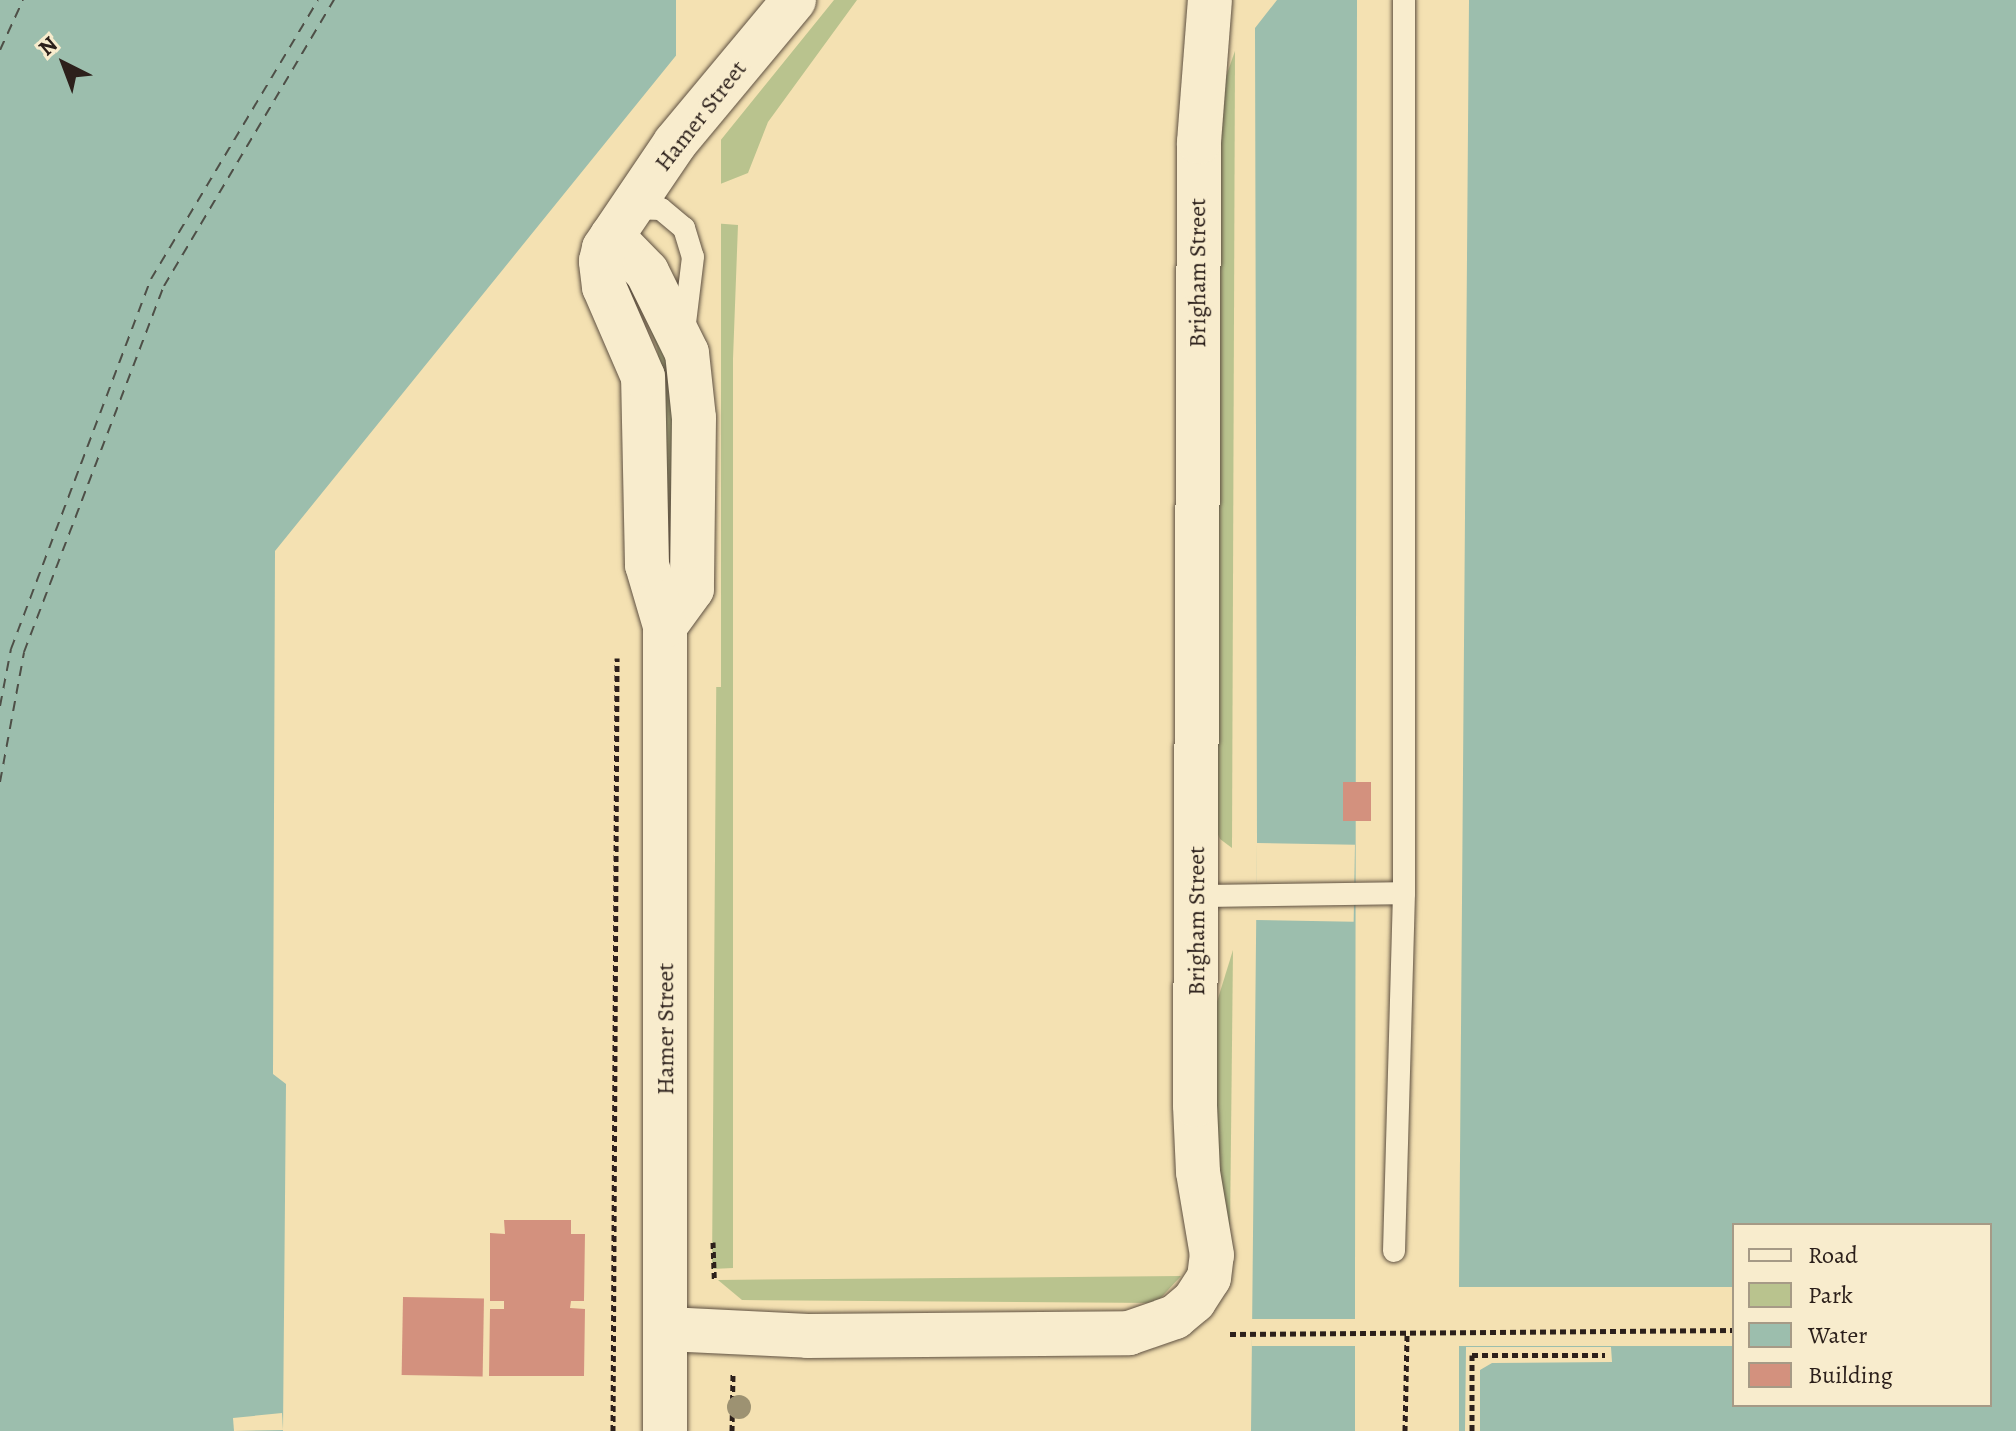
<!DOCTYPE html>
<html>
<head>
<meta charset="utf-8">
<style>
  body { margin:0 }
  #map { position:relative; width:2016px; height:1431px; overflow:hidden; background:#f4e1b2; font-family:Alegreya,serif }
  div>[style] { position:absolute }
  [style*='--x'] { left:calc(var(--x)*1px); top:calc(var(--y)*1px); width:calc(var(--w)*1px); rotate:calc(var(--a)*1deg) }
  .green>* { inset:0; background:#b9c38e }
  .water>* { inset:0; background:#9cbead }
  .pier>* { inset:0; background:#f4e1b2; transform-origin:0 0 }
  .ferry>* { height:2px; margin-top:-1px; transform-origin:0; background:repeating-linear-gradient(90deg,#4e4f47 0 10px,transparent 0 18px) }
  .building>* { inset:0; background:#d3917e; transform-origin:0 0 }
  .path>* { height:5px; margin-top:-2.5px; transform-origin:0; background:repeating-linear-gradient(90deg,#2c201b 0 6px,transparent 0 10px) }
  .roads { filter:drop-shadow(0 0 2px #5e5041) drop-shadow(0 0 2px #5e5041) }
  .service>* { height:22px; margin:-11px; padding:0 11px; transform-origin:11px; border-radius:11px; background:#f8eccd }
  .minor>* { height:44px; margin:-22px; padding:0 22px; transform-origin:22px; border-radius:22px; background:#f8eccd }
  .trees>* { width:24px; height:24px; margin:-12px; border-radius:50%; background:#9d9272 }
  span { translate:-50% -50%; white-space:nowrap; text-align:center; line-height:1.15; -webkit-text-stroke:7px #f8eccd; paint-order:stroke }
  .street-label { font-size:24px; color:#2c201b }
  .legend { position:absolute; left:1732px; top:1223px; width:260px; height:184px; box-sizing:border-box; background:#f8eccd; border:2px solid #a69a86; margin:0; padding:10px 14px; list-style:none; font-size:24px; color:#2c201b }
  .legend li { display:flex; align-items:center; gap:16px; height:40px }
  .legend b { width:40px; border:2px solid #a69a86 }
  .north { position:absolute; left:24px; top:24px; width:80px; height:80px; -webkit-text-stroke:6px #f8eccd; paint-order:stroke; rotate:318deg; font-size:22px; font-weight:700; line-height:32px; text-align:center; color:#2c201b }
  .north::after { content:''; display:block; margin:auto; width:28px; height:36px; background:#2c201b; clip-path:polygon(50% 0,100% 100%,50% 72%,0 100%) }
</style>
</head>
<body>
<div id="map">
  <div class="green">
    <i style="clip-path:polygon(834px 0,857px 0,768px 122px,748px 173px,680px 200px,678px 193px)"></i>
    <i style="clip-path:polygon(1235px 51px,1232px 848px,1220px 839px,1209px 815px,1211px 119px)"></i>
    <i style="clip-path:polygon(712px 223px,738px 225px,733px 359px,733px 1268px,712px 1269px,719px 309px)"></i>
    <i style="clip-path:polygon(655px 316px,673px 382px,673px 564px,666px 564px,662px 390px,657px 347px,647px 321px)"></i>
    <i style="clip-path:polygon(1233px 950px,1230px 1231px,1219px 1203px,1208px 1031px)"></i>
    <i style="clip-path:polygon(1181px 1276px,1156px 1303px,742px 1300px,718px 1280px)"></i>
  </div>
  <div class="water">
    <i style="clip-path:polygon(0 0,721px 0,275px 551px,273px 1074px,286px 1084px,283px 1431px,0 1431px)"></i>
    <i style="clip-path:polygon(evenodd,1277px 0,1357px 0,1355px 1287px,1459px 1287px,1469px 0,2016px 0,2016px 1431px,1459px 1431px,1459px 1344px,1355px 1345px,1355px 1431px,1251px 1431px,1257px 843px,1255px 28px,1277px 0,1734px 1225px,1990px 1225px,1990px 1405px,1734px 1405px,1734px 1225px)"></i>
  </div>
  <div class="pier">
    <i style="left:676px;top:0;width:45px;height:687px"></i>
    <i style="left:1257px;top:843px;width:98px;height:77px;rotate:1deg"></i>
    <i style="clip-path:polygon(1355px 1287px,1734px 1287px,1734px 1346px,1252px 1346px,1252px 1319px,1355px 1319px)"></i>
    <i style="clip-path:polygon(1466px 1347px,1611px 1347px,1612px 1362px,1492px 1363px,1480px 1370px,1480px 1431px,1465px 1431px)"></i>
    <i style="clip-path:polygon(282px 1413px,283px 1430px,234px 1431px,233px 1418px)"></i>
  </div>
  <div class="ferry">
    <i style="--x:0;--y:50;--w:55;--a:-65.3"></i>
    <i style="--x:0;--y:706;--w:58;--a:-79.1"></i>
    <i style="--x:11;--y:649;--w:396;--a:-69.3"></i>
    <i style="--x:151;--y:279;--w:325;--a:-59.1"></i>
    <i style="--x:0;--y:782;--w:132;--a:-79.5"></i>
    <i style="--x:24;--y:652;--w:392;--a:-69.1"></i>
    <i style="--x:164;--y:286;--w:333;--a:-59.3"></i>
  </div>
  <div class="building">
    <i style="left:1343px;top:782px;width:28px;height:39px"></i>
    <i style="clip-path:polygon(504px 1220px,571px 1220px,571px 1234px,585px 1234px,584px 1301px,571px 1301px,570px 1308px,585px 1309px,584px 1376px,489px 1376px,490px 1309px,504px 1309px,504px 1301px,490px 1301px,490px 1233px,505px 1234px)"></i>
    <i style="left:403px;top:1297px;width:81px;height:78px;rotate:1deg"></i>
  </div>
  <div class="path">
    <i style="--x:713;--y:1242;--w:38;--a:88"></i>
    <i style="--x:1230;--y:1334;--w:504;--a:-0.45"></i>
    <i style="--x:613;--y:1431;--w:773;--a:-89.7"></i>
    <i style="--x:732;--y:1431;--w:57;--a:-89"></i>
    <i style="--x:1405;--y:1431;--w:99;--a:-88.8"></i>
    <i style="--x:1472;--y:1431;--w:76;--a:-90"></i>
    <i style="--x:1472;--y:1355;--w:133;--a:0"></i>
  </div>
  <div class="roads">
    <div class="service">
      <i style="--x:631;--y:208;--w:30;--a:2"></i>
      <i style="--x:661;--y:209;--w:30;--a:40"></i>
      <i style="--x:684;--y:228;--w:30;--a:73"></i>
      <i style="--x:693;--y:257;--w:75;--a:96.9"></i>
      <i style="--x:1198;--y:896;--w:206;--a:-0.8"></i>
      <i style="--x:1394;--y:1251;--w:358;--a:-88.4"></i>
      <i style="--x:1404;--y:893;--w:893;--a:-90"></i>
    </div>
    <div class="minor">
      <i style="--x:612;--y:236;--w:50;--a:45.8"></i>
      <i style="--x:647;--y:272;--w:90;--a:63.7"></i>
      <i style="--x:687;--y:353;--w:65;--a:83.9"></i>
      <i style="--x:694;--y:418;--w:171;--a:90.7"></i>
      <i style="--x:692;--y:589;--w:46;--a:126.1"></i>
      <i style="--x:667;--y:1329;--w:141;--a:2.8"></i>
      <i style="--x:808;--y:1336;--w:321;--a:-0.5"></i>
      <i style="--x:1129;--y:1333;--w:49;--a:-19.2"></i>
      <i style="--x:1175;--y:1317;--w:25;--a:-40"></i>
      <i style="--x:1194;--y:1301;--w:27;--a:-57"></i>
      <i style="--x:1209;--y:1278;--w:23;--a:-83"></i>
      <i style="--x:1212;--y:1255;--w:84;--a:-99.6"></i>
      <i style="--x:1198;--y:1172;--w:67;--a:-92.6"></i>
      <i style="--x:1195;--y:1105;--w:963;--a:-89.76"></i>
      <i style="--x:1199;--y:142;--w:142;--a:-85.6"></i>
      <i style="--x:665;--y:1431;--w:805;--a:-90"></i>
      <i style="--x:665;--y:626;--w:64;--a:-106.4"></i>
      <i style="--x:647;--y:565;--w:188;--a:-91.2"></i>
      <i style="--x:643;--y:377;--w:98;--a:-113.4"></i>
      <i style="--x:604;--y:287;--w:26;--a:-97"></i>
      <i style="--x:601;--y:261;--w:13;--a:-77"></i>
      <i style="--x:604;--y:248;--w:127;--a:-55.9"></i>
      <i style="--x:675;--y:143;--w:186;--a:-50.2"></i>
    </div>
  </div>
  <div class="trees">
    <i style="left:739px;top:1407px"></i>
  </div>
  <div class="street-label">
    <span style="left:701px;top:116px;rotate:-52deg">Hamer Street</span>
    <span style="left:1198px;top:273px;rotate:-90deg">Brigham Street</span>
    <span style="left:1197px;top:921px;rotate:-90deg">Brigham Street</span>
    <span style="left:666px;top:1029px;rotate:-90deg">Hamer Street</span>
  </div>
  <ul class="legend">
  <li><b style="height:10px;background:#f8eccd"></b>Road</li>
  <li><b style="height:22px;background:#b9c38e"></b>Park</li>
  <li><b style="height:22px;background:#9cbead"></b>Water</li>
  <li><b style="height:22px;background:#d3917e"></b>Building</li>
  </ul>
  <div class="north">N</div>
</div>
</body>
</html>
